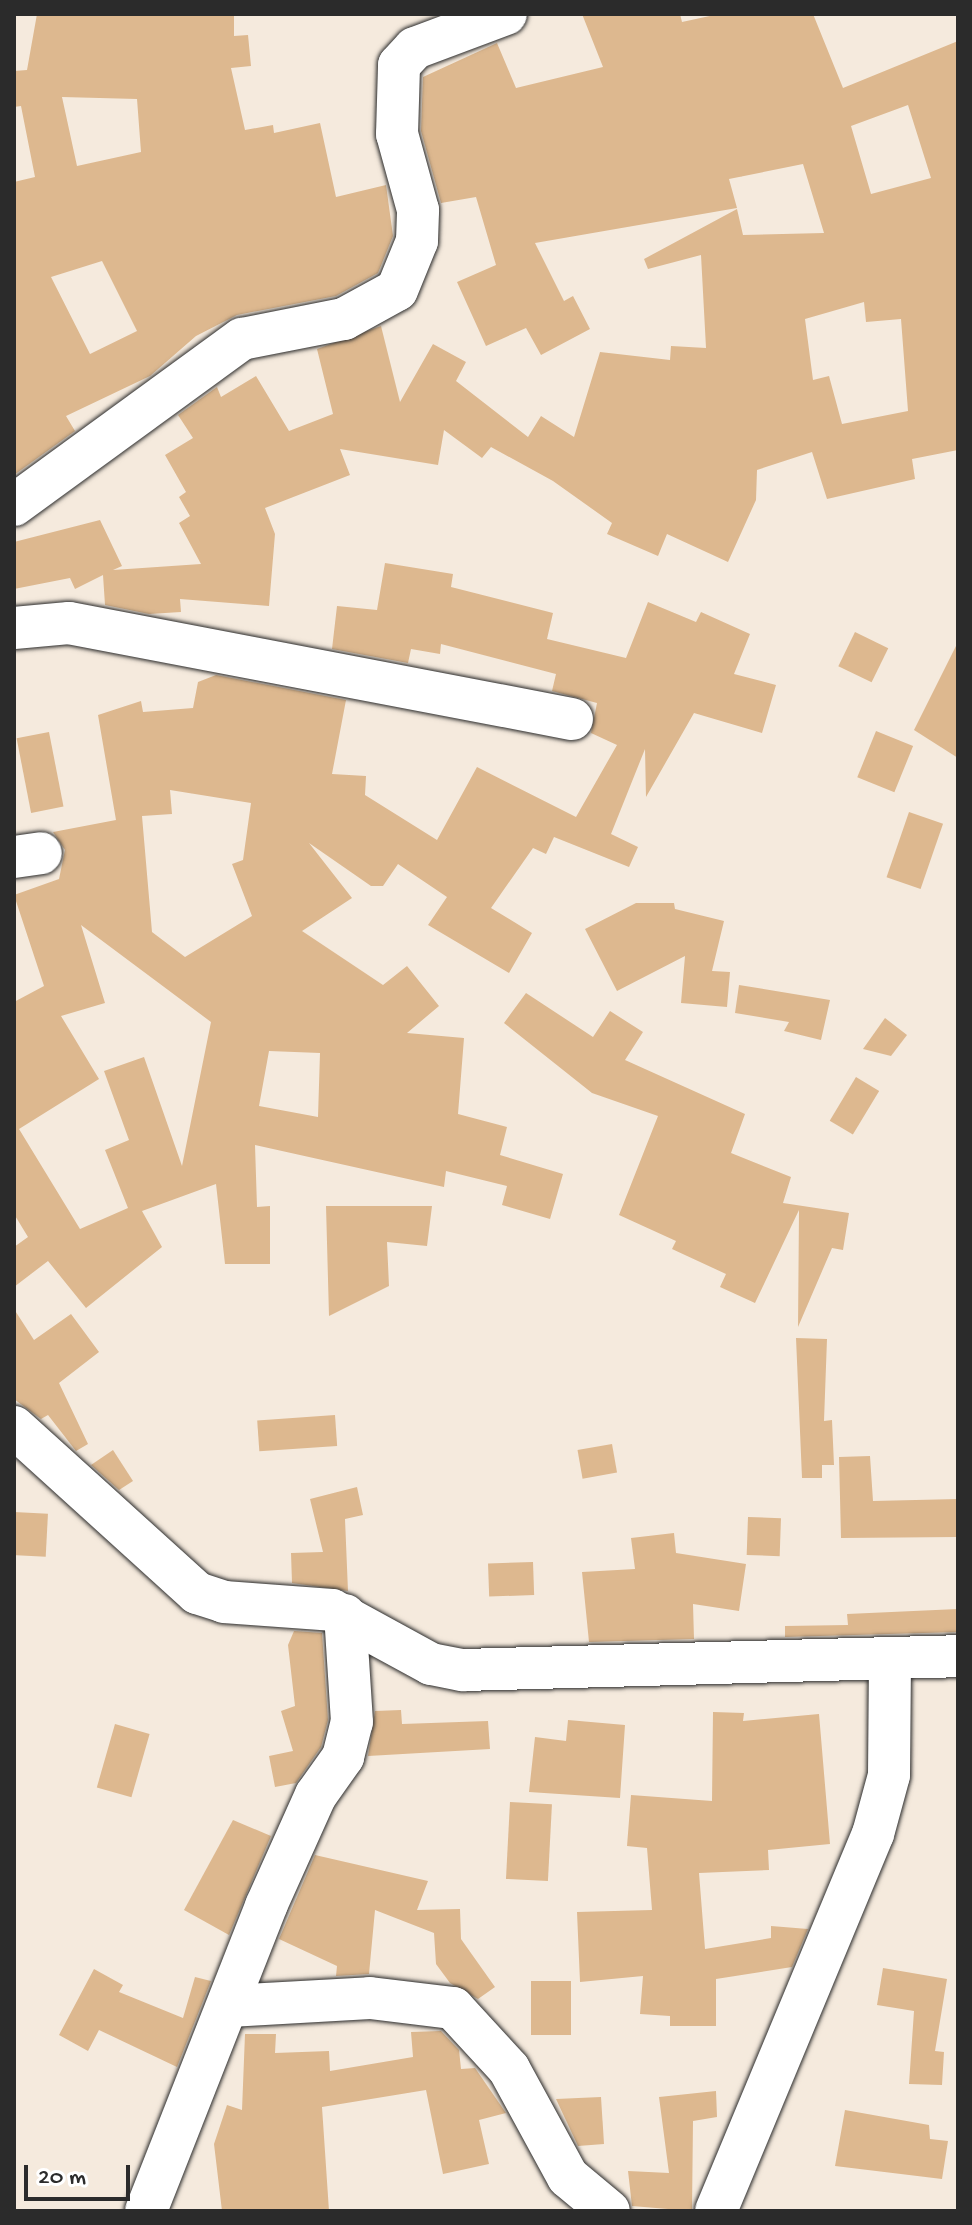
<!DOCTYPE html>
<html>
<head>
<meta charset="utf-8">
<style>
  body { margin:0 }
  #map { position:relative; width:972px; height:2225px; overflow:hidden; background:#f5eadd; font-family:"Gochi Hand",sans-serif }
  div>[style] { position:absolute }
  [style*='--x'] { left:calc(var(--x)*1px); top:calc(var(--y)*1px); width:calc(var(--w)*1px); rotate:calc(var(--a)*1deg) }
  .building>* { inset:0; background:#ddb88f; transform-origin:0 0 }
  .roads { filter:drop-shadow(0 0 2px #2b2b2b) drop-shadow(0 0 2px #2b2b2b) }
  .street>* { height:42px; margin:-21px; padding:0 21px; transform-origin:21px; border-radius:21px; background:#fff }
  span { translate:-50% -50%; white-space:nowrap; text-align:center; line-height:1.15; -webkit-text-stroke:7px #fff; paint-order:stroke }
  .frame { position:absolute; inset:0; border:16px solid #2b2b2b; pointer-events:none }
  .scale { position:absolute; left:24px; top:2165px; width:106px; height:36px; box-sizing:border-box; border:4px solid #2b2b2b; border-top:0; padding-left:10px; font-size:24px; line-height:28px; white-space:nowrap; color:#2b2b2b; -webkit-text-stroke:6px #fff; paint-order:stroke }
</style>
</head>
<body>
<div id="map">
  <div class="building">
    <i style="clip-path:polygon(evenodd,37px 14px,234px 14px,234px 36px,248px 35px,251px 66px,231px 68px,245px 130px,273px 125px,274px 133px,320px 123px,336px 197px,386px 185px,393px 236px,378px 273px,336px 296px,237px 315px,196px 336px,150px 376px,66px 416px,75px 431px,14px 475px,14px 182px,35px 177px,21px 106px,14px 107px,14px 71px,27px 70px,37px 14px,62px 97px,137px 99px,141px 152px,77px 166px,62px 97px,37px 14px,102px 261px,137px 331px,90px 354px,51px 277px,102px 261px)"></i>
    <i style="clip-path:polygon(evenodd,582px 14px,680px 14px,682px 22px,719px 14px,813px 14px,843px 88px,958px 41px,958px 450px,912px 459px,915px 479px,827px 499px,812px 452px,757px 470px,756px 500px,728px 562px,667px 534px,658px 556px,607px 534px,612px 523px,553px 481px,491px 447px,482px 458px,444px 430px,438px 465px,340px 449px,350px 475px,265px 508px,275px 534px,269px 606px,180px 599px,181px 612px,149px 614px,105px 605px,103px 575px,75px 589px,70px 578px,14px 589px,14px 542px,100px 520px,122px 566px,113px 570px,201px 564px,179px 523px,190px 516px,179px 497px,186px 492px,165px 455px,193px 438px,178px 415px,217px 387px,221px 397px,256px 376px,289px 431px,333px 414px,317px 349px,381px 326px,400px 402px,433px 344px,466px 362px,456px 381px,528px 437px,541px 416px,574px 437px,600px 352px,670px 360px,671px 346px,706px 348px,701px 255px,648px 269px,644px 259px,737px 209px,743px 235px,824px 233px,803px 164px,729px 179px,737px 208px,535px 243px,564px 301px,573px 296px,590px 329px,541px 355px,526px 328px,486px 346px,457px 282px,496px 265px,476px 197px,441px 203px,421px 131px,423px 77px,497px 43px,516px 88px,603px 67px,582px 14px,908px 105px,931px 178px,871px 194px,851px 126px,908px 105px,582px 14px,864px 302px,866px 322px,901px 319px,908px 411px,842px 424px,829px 376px,813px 380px,805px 319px,864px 302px)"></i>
    <i style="clip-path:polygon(evenodd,385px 563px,453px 574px,451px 587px,553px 613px,547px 639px,626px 658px,648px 602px,696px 622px,701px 612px,750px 634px,734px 674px,776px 685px,762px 733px,694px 713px,646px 797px,645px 749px,611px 834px,638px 847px,629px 867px,554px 837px,546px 854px,533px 848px,491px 908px,532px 933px,509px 973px,428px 925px,447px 897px,398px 864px,383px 886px,371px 886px,309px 843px,352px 898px,302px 931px,383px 985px,407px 966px,439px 1006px,407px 1033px,464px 1038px,458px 1114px,507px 1127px,500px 1155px,563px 1174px,550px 1219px,502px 1205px,507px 1186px,446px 1171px,444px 1187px,255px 1145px,257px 1207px,270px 1206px,270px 1264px,225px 1264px,216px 1184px,142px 1211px,162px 1247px,86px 1308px,48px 1261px,14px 1287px,14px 1247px,28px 1237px,14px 1214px,14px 1002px,44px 986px,14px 895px,59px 879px,65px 850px,53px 832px,116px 820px,98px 715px,141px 701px,143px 712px,193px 708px,198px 682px,216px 675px,346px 700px,332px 774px,366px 776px,365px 795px,437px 840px,477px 767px,576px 817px,617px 745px,591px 733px,597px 703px,552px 691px,556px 674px,441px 644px,440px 654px,411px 649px,408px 663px,332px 649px,337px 606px,377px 610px,385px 563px,170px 790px,251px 803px,243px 860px,232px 864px,252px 916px,185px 957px,152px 932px,142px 816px,172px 814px,170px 790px,385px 563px,81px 925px,211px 1022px,182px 1166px,144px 1057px,104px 1071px,129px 1140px,105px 1150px,128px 1208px,80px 1229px,19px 1129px,99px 1079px,61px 1016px,105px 1003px,81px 925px,385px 563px,269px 1051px,320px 1053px,318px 1117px,259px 1106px,269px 1051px)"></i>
    <i style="left:855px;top:632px;width:37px;height:38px;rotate:26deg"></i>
    <i style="clip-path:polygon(958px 642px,958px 758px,914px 730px)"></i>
    <i style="left:876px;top:731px;width:40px;height:50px;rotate:22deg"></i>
    <i style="left:49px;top:732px;width:76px;height:33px;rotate:79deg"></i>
    <i style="left:909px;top:812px;width:36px;height:69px;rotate:19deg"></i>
    <i style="clip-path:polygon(636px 903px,674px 903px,675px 909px,724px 921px,712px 971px,730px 972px,727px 1007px,681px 1003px,685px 956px,617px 991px,585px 929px)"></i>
    <i style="clip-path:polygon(739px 985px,830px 1000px,821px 1040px,784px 1031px,789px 1022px,735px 1013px)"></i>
    <i style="clip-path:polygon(526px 993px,593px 1037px,610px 1011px,643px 1032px,625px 1060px,745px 1114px,731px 1153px,791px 1177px,783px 1203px,849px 1213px,843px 1250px,832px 1248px,798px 1327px,799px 1210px,755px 1303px,720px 1287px,726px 1274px,672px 1249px,676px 1241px,619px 1215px,658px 1116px,592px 1093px,504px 1023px)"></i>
    <i style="clip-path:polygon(885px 1018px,907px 1035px,891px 1056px,863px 1049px)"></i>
    <i style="left:856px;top:1077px;width:27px;height:51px;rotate:31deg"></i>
    <i style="clip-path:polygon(326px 1206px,432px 1206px,427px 1246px,387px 1242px,389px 1286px,329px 1316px)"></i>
    <i style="clip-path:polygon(14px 1309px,34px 1340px,71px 1314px,99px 1352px,59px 1383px,88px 1444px,76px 1451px,48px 1415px,41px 1419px,14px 1399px)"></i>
    <i style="clip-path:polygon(796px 1338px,827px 1339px,824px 1421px,832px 1420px,834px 1465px,822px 1465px,822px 1478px,802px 1478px)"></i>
    <i style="left:335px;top:1415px;width:31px;height:78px;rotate:86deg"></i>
    <i style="left:612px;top:1444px;width:29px;height:35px;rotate:80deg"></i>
    <i style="clip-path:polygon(113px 1450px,133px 1481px,119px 1490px,91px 1465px)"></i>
    <i style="clip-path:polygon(870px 1456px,873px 1501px,958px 1499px,958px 1537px,841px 1538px,839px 1457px)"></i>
    <i style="clip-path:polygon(357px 1487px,363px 1515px,345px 1519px,348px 1591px,292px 1583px,291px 1553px,323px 1552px,310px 1499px)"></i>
    <i style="left:14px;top:1512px;width:34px;height:43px;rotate:3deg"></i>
    <i style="left:748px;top:1517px;width:33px;height:38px;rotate:2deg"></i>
    <i style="clip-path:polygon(674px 1533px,676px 1553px,746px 1564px,739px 1611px,693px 1604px,694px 1639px,589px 1642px,582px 1572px,635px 1569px,631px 1538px)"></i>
    <i style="left:533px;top:1562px;width:33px;height:45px;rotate:88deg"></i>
    <i style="clip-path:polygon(958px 1609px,958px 1632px,785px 1637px,785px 1626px,848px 1625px,847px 1614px)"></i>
    <i style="clip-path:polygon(294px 1631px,322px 1633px,328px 1720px,321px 1747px,296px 1783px,275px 1787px,269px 1756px,293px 1751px,281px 1711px,295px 1706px,288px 1645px)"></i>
    <i style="clip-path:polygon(401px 1710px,402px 1724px,488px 1721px,490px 1749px,368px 1756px,375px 1711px)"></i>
    <i style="clip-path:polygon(713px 1712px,744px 1713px,743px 1721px,819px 1714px,830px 1844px,768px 1850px,769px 1870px,699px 1873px,705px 1949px,771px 1938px,771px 1926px,808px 1929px,792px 1967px,716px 1979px,716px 2026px,670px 2026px,670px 2016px,640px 2014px,643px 1976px,580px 1982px,577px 1912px,652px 1910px,647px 1848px,627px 1846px,631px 1795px,712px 1801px)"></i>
    <i style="clip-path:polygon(568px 1720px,625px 1725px,620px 1798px,529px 1792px,535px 1737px,566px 1741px)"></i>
    <i style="left:115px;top:1724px;width:36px;height:66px;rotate:16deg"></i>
    <i style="left:510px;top:1802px;width:42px;height:77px;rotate:3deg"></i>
    <i style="clip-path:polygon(233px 1820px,271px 1836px,229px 1935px,184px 1910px)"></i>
    <i style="clip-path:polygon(315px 1855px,428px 1881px,417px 1910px,460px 1909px,461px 1939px,495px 1987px,478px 1999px,450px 1983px,436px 1964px,434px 1933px,375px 1910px,369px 1974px,336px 1976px,337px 1966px,279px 1939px)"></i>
    <i style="clip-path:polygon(883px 1968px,947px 1979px,935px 2051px,944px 2052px,942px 2085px,909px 2084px,914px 2011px,877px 2005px)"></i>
    <i style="clip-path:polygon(94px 1969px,123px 1985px,119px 1992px,183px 2018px,195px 1977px,211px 1981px,177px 2067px,99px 2030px,88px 2051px,59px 2035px)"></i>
    <i style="left:531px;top:1981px;width:40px;height:54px"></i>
    <i style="clip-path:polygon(441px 2031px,459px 2050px,461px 2069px,475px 2068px,506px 2113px,479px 2120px,489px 2164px,443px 2174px,426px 2090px,322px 2107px,329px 2211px,222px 2211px,214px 2144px,227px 2105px,242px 2110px,245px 2034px,276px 2034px,275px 2053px,329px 2051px,330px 2071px,413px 2057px,411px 2032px)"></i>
    <i style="clip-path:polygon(716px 2091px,717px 2117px,693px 2121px,692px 2211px,632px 2206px,628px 2171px,669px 2173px,659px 2097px)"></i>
    <i style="clip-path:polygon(601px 2097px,604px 2144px,578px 2146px,556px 2099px)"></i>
    <i style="clip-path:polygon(845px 2110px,929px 2125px,930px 2139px,948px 2141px,942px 2179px,835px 2166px)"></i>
  </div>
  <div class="roads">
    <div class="street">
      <i style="--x:14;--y:505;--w:282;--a:-36.1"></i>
      <i style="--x:242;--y:339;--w:104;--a:-11.1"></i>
      <i style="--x:344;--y:319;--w:60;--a:-28.7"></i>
      <i style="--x:397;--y:290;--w:53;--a:-67.8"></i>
      <i style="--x:417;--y:241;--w:31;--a:-88"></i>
      <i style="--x:418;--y:210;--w:79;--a:-105.4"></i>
      <i style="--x:397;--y:134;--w:69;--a:-88.3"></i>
      <i style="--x:399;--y:65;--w:23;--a:-47"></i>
      <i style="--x:415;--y:48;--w:97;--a:-20.5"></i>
      <i style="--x:14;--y:628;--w:55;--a:-5.2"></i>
      <i style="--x:69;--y:623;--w:512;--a:10.81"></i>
      <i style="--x:14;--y:857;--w:27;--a:-8"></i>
      <i style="--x:14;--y:1427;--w:247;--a:42.2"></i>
      <i style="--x:197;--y:1593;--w:28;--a:18"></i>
      <i style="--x:224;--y:1602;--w:108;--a:4.2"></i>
      <i style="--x:332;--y:1610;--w:113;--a:28.6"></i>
      <i style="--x:431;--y:1664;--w:33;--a:11"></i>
      <i style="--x:463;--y:1670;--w:495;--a:-1.6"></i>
      <i style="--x:229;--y:2006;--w:141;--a:-3.2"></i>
      <i style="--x:370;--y:1998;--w:84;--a:6.9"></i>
      <i style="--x:453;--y:2008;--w:83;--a:47.4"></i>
      <i style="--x:509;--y:2069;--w:123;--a:61.4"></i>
      <i style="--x:568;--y:2177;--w:53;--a:39.7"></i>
      <i style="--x:146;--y:2211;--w:328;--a:-68.5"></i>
      <i style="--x:266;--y:1906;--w:122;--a:-65.8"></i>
      <i style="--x:316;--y:1795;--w:47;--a:-54.6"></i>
      <i style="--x:343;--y:1757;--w:36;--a:-76"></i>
      <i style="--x:352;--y:1722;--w:107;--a:-93.7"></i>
      <i style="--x:716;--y:2211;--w:408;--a:-67.4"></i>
      <i style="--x:873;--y:1834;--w:61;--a:-74.8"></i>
      <i style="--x:889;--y:1775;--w:117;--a:-89.5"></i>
    </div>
  </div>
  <div class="frame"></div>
  <div class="scale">20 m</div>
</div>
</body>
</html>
